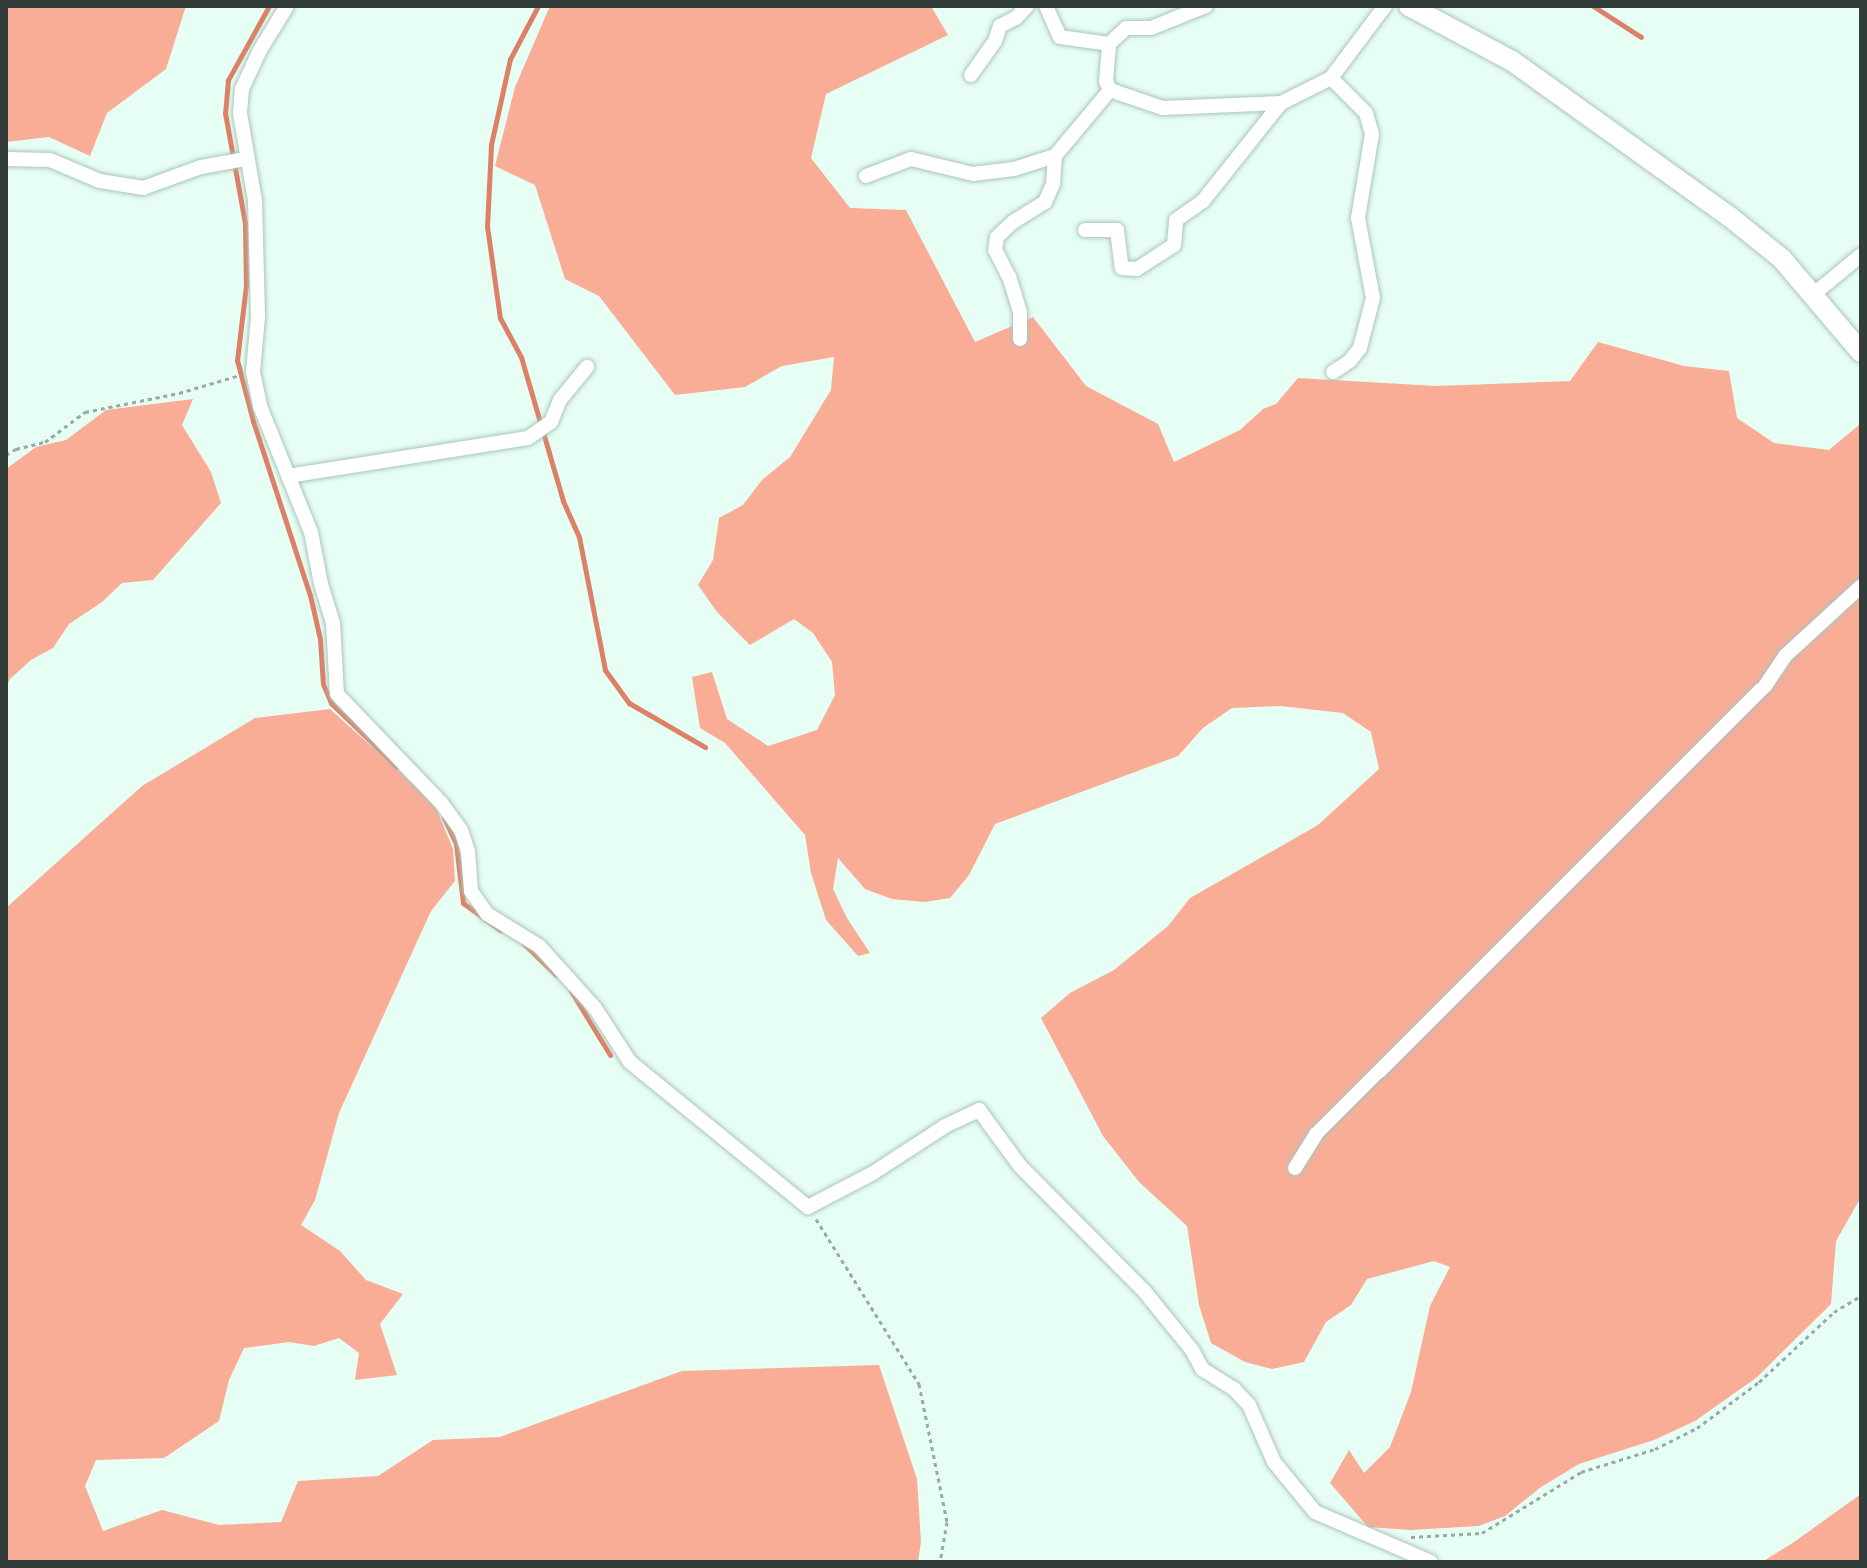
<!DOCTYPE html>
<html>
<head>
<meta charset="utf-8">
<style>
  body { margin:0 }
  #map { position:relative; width:1867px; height:1568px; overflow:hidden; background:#e6fef4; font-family:Montserrat,sans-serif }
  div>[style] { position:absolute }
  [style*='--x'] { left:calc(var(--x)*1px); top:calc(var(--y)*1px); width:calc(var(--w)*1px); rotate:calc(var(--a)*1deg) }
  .forest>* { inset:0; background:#f9ad97 }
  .stream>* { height:5px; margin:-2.5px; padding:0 2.5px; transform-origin:2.5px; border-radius:2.5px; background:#dc8167 }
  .path>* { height:3px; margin-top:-1.5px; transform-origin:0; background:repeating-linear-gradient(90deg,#98aaa3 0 4px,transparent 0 8px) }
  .roads { filter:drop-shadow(0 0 2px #acc4ba) drop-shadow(0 0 2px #acc4ba) }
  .street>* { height:14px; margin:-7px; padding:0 7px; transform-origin:7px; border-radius:7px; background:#fff }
  .secondary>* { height:20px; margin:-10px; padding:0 10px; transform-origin:10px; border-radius:10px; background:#fff }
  span { translate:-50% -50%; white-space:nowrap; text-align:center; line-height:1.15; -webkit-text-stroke:6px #e6fef4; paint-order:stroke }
  .frame { position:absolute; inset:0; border:8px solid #323c38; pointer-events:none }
</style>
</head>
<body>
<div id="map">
  <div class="forest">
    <i style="clip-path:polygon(6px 6px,186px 6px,166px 69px,107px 113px,90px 156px,49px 137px,6px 142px)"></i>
    <i style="clip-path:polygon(550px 6px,931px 6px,948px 35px,826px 94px,811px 158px,850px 208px,906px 210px,975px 342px,1033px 317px,1086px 386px,1158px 424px,1174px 462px,1240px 430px,1263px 409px,1276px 404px,1298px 378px,1436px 386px,1570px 381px,1598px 342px,1684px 366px,1729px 371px,1737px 418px,1774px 443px,1829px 450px,1859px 425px,1861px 1197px,1836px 1241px,1831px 1304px,1756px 1378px,1695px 1421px,1654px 1440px,1579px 1464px,1541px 1487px,1505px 1516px,1479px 1526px,1411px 1530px,1368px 1527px,1330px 1483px,1349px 1450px,1364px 1473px,1390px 1447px,1411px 1392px,1430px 1306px,1450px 1267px,1434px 1261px,1367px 1279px,1351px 1305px,1326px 1322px,1304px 1362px,1272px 1369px,1245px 1362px,1211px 1343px,1199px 1305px,1187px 1226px,1139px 1182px,1103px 1136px,1041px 1018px,1070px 993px,1114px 970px,1168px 926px,1190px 898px,1318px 825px,1379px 769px,1371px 732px,1343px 713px,1281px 706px,1232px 708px,1203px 728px,1178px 756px,995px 824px,969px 875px,950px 898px,924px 902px,892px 899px,865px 889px,838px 858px,833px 889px,847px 918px,870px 953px,858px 956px,826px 920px,811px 873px,805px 835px,725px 743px,700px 728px,692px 677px,712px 672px,727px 719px,768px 746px,817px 730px,835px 695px,832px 662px,813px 633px,794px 619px,750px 645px,717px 612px,698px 585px,713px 560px,719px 518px,743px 505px,762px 480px,790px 457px,831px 390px,834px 357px,782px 366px,745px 387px,675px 395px,599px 296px,565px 279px,535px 185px,495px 166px,515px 87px)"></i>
    <i style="clip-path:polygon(193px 399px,182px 425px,211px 472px,221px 503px,153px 580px,122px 583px,102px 602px,69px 624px,53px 648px,31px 660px,10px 679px,6px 687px,6px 469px,36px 447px,66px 440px,106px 410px)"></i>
    <i style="clip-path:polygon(330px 709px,434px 803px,453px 849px,455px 881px,431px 911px,339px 1113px,315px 1200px,301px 1225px,340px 1251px,366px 1280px,403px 1294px,380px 1324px,397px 1375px,355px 1380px,359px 1353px,339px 1338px,314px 1346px,289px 1342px,244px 1348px,229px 1380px,219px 1421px,164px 1458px,96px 1460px,85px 1486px,103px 1531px,162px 1510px,219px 1525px,281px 1522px,298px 1481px,378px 1476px,433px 1440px,500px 1437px,682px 1371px,879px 1365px,917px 1479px,921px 1542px,918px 1562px,6px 1562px,6px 908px,142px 786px,255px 718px)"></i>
    <i style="clip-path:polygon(1861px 1494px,1861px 1562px,1762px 1562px,1794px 1542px)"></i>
  </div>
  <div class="stream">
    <i style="--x:269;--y:6;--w:85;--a:119"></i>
    <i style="--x:228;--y:80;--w:33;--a:95"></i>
    <i style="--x:225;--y:113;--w:112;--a:79.7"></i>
    <i style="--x:245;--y:223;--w:62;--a:89.1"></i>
    <i style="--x:246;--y:285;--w:76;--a:96.8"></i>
    <i style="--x:237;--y:360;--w:63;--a:75.3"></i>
    <i style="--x:253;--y:421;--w:183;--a:71.9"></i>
    <i style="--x:310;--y:595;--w:45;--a:77.2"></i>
    <i style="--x:320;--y:639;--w:45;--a:86.2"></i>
    <i style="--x:323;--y:684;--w:21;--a:67"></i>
    <i style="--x:331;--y:703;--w:92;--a:44.1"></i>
    <i style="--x:538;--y:6;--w:60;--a:117.8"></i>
    <i style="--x:510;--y:59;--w:88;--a:102.5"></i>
    <i style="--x:491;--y:145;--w:81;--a:92.8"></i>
    <i style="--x:487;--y:226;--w:93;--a:82"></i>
    <i style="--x:500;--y:318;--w:44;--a:61.7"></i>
    <i style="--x:521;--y:357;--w:150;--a:73.7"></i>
    <i style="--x:563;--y:501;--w:39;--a:66"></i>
    <i style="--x:579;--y:537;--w:136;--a:78.9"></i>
    <i style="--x:605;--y:670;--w:41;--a:54"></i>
    <i style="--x:629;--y:703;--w:88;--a:30.1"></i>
    <i style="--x:1593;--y:6;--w:57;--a:32.9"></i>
    <i style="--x:444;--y:818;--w:29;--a:65"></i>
    <i style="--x:456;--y:844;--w:59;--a:83.2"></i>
    <i style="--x:463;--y:903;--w:46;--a:36.1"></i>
    <i style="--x:523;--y:943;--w:46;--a:44.1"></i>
    <i style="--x:571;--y:991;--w:75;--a:58.6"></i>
  </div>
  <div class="path">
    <i style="--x:6;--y:455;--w:12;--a:-31"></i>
    <i style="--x:16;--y:449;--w:30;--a:-14"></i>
    <i style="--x:45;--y:442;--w:50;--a:-36.9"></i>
    <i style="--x:85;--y:412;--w:96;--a:-11.4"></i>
    <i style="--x:179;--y:393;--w:64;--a:-16.4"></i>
    <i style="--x:816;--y:1219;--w:195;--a:58"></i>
    <i style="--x:919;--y:1384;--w:141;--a:78.5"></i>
    <i style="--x:947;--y:1522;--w:41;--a:99.9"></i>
    <i style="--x:1411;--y:1537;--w:71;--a:-3.2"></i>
    <i style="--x:1482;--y:1533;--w:116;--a:-31.6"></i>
    <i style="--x:1581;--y:1472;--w:77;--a:-17.3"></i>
    <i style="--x:1655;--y:1449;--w:47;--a:-26.6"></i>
    <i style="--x:1697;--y:1428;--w:77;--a:-36.6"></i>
    <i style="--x:1759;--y:1382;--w:103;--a:-43"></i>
    <i style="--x:1834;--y:1312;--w:31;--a:-31"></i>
  </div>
  <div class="roads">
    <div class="street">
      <i style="--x:287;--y:6;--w:52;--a:121.5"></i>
      <i style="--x:260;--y:50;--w:43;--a:114.8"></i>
      <i style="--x:242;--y:89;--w:24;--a:95"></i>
      <i style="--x:240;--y:113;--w:89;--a:80.3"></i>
      <i style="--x:255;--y:201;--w:116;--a:88.5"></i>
      <i style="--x:258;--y:317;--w:55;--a:95.2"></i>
      <i style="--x:253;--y:372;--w:35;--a:78"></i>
      <i style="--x:260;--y:406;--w:136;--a:68"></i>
      <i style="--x:311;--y:532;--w:53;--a:79.1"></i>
      <i style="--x:321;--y:584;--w:41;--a:72.9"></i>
      <i style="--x:333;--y:623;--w:71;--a:86.8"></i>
      <i style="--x:337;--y:694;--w:152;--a:46.3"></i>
      <i style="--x:442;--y:804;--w:32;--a:54"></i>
      <i style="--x:461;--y:830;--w:22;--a:72"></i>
      <i style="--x:468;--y:851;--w:40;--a:85.7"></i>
      <i style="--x:471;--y:891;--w:28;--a:55"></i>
      <i style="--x:487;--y:914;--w:61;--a:31.6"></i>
      <i style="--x:539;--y:946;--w:84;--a:47.9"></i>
      <i style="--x:595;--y:1008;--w:64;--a:57.1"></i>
      <i style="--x:630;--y:1062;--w:230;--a:39.2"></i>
      <i style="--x:808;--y:1207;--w:73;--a:-27.6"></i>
      <i style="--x:873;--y:1173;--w:86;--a:-33.1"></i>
      <i style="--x:945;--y:1126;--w:38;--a:-25"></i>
      <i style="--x:979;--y:1110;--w:69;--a:53.8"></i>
      <i style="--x:1020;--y:1166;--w:177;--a:45.2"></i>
      <i style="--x:1145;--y:1292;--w:75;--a:51"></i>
      <i style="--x:1192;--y:1350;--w:21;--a:62"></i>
      <i style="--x:1202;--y:1369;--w:38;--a:32"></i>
      <i style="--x:1234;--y:1389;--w:22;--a:47"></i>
      <i style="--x:1249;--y:1405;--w:62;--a:66.3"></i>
      <i style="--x:1274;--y:1462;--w:65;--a:50.6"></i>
      <i style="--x:1315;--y:1512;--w:126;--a:23.3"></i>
      <i style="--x:1046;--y:6;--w:34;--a:66"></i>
      <i style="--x:1060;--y:37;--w:49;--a:8.1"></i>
      <i style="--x:971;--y:75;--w:42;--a:-54.8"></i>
      <i style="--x:995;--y:41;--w:16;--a:-72"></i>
      <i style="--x:1000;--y:26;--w:18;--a:-27"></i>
      <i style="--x:1016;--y:18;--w:16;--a:-47"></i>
      <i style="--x:1331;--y:78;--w:49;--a:45"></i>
      <i style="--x:1366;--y:113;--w:22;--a:74"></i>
      <i style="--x:1372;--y:134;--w:85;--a:99.5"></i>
      <i style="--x:1358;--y:218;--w:81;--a:79.4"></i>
      <i style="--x:1373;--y:298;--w:52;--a:104.6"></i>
      <i style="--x:1360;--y:348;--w:16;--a:128"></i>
      <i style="--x:1350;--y:361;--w:20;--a:147"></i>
      <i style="--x:1110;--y:90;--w:56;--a:18.8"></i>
      <i style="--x:1163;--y:108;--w:118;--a:-2.4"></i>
      <i style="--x:1281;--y:103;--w:56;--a:-26.6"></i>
      <i style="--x:1331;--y:78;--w:90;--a:-53.1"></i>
      <i style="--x:6;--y:159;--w:44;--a:1.3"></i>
      <i style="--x:50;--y:160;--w:54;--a:22.8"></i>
      <i style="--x:100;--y:181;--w:44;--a:9.2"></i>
      <i style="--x:143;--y:188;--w:62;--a:-19.9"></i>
      <i style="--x:201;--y:167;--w:46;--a:-10.1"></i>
      <i style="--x:866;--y:176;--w:48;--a:-20.7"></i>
      <i style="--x:911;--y:159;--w:64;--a:13.6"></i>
      <i style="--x:973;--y:174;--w:41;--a:-7"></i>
      <i style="--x:1014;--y:169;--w:43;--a:-17.6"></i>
      <i style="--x:1085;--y:230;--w:32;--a:0"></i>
      <i style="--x:1117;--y:230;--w:38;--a:83"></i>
      <i style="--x:1122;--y:268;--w:15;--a:4"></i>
      <i style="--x:1137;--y:269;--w:44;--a:-33"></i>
      <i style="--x:1174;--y:245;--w:25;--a:-85"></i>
      <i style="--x:1176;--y:220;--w:33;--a:-35"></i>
      <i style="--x:1203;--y:201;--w:125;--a:-51.5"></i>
      <i style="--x:1814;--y:294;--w:61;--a:-39.7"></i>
      <i style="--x:1020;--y:339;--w:27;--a:-90"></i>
      <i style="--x:1020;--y:312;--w:37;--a:-107"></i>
      <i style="--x:1009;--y:277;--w:30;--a:-117"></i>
      <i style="--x:995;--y:250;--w:13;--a:-81"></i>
      <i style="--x:997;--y:237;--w:22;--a:-43"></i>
      <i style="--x:1013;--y:222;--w:38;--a:-32"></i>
      <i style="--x:1045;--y:202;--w:20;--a:-66"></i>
      <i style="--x:1053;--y:184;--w:28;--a:-86"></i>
      <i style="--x:1055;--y:156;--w:86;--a:-50.2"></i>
      <i style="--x:1110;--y:90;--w:10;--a:-114"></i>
      <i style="--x:1106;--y:81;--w:37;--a:-85"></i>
      <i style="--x:1109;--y:44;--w:23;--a:-43"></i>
      <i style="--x:1126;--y:28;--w:25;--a:0"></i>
      <i style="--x:1151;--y:28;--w:59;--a:-21.8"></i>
      <i style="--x:288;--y:476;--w:243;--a:-9"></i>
      <i style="--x:528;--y:438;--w:28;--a:-35"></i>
      <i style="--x:551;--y:422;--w:24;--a:-68"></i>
      <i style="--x:560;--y:400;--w:43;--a:-50.7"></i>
      <i style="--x:1295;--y:1168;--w:40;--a:-58"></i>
      <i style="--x:1316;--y:1134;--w:634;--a:-44.94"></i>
      <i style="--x:1765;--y:686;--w:36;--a:-56"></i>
      <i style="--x:1785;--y:656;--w:103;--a:-42.6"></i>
    </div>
    <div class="secondary">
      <i style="--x:1409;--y:6;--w:117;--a:28.1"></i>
      <i style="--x:1512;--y:61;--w:268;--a:35.6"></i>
      <i style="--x:1730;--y:217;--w:67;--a:38.9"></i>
      <i style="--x:1782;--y:259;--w:122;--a:49.7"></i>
    </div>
  </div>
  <div class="frame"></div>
</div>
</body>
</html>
